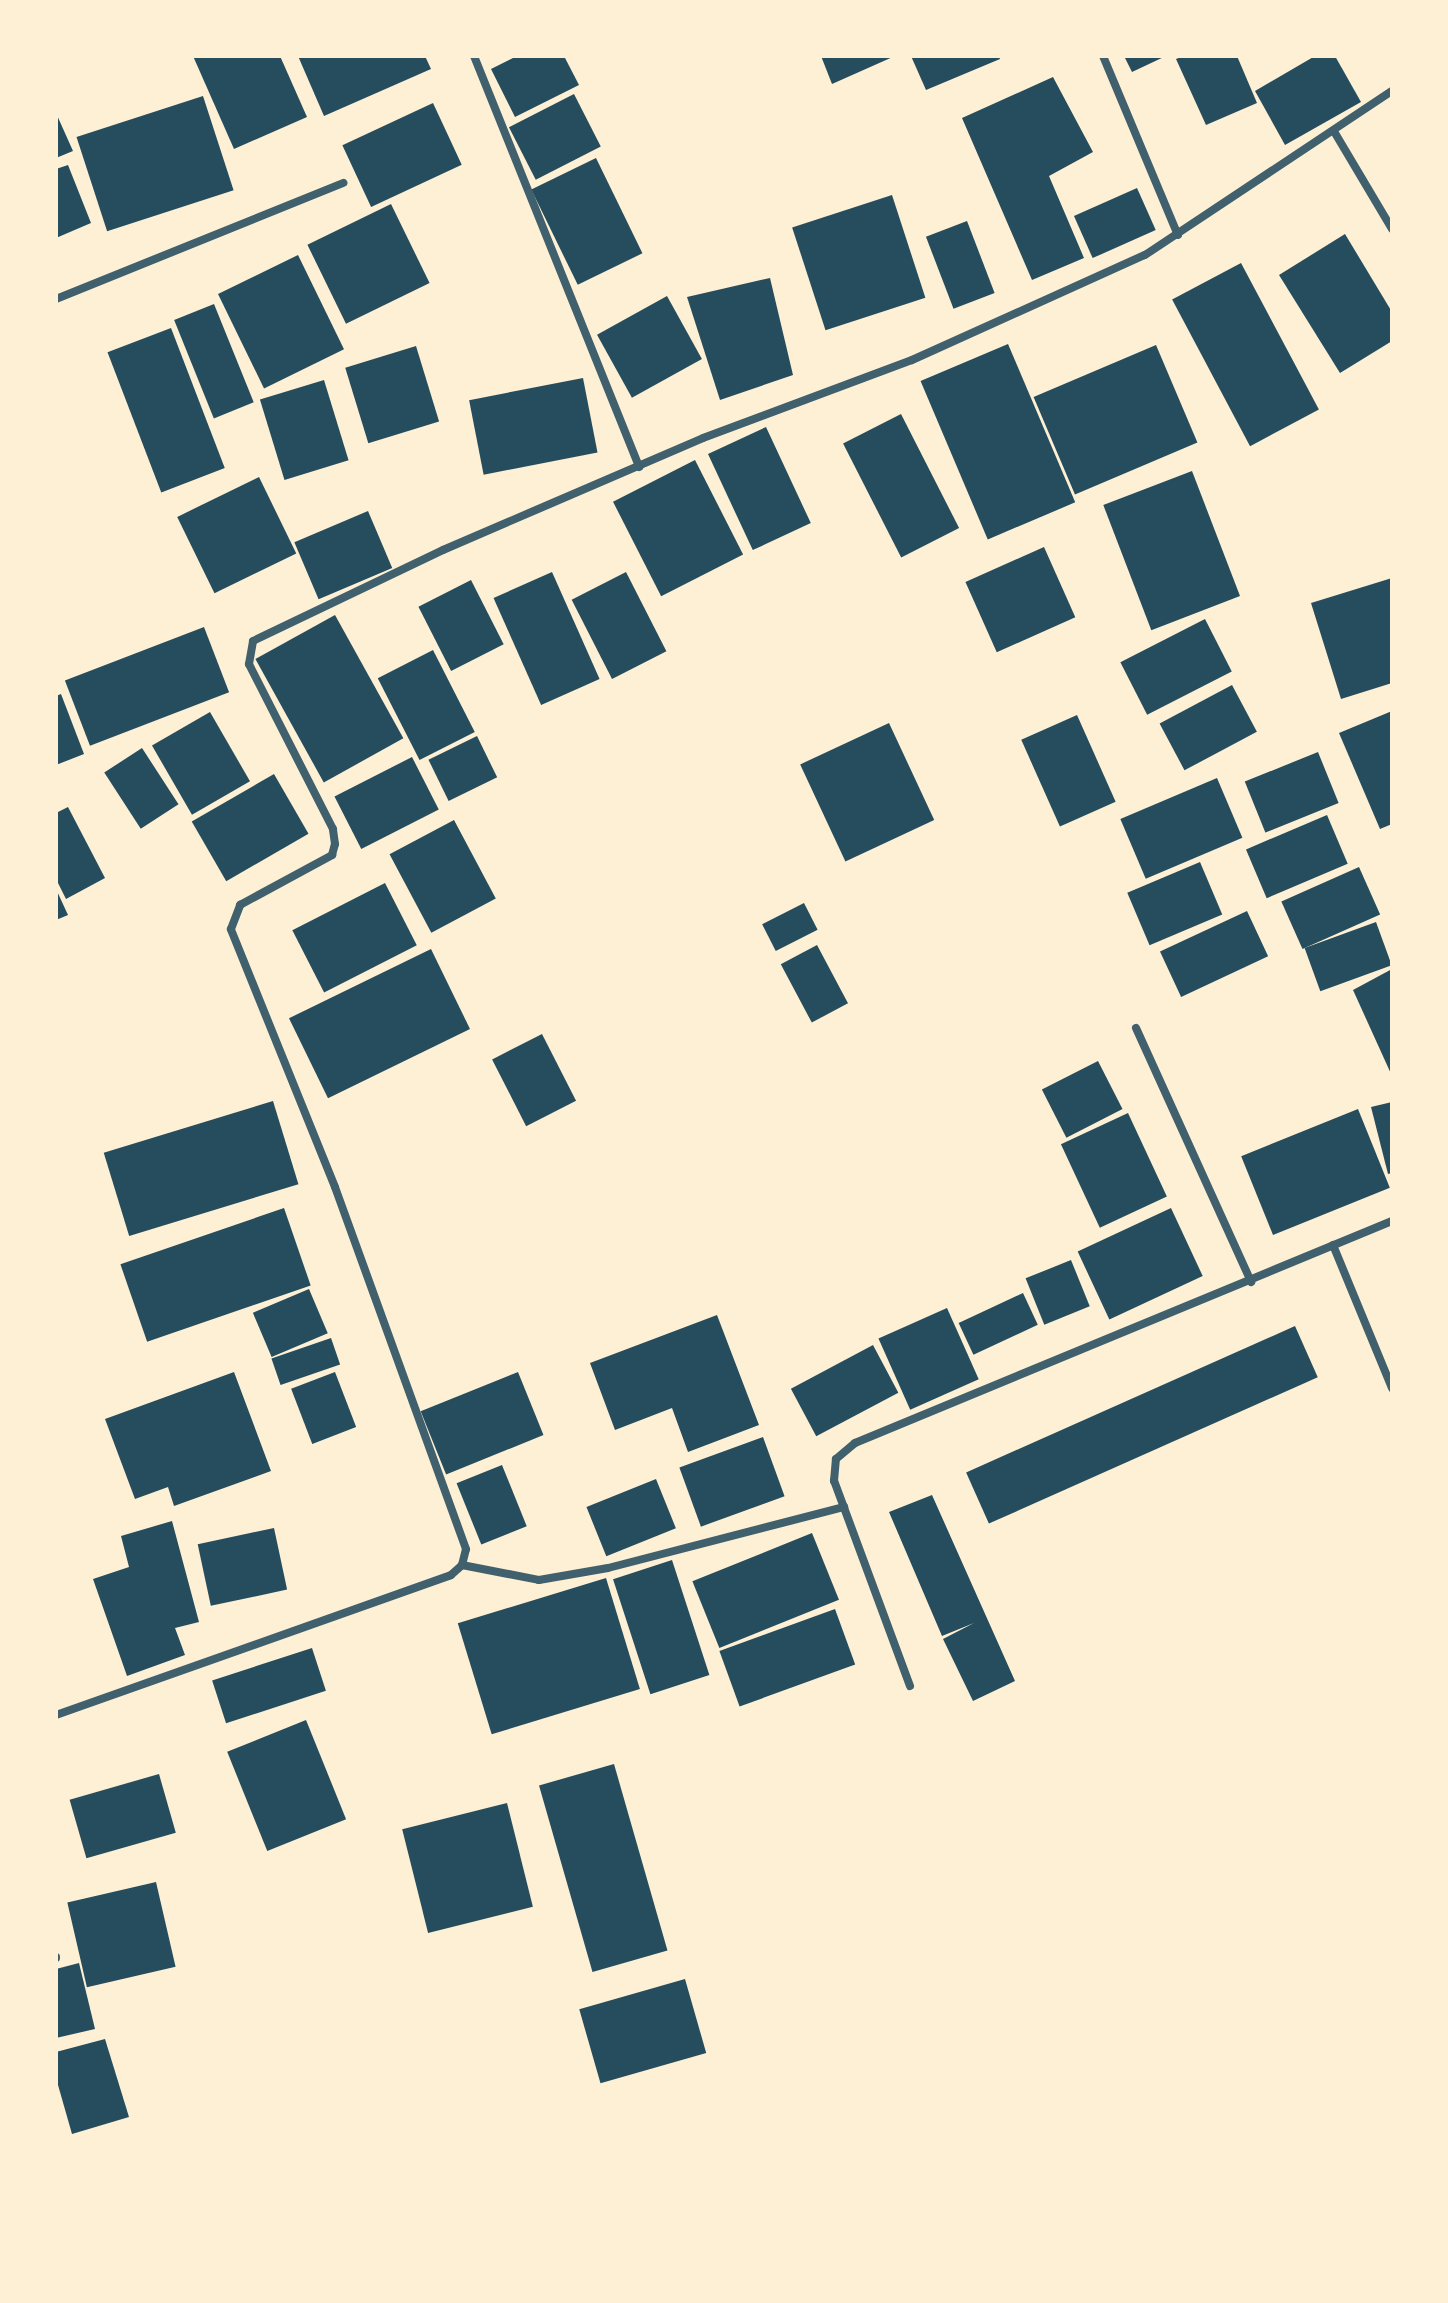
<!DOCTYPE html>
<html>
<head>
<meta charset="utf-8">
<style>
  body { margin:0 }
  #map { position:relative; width:1448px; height:2303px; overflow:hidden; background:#fdf0d5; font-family:"DejaVu Sans",sans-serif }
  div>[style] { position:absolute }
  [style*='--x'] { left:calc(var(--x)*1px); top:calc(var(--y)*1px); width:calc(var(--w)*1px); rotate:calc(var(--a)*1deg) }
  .building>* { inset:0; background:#264d5e; transform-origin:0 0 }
  .minor>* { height:8px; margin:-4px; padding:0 4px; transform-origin:4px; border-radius:4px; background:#3f606c }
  span { translate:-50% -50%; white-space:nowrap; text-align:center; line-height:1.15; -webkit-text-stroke:8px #fdf0d5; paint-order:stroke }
  .frame { position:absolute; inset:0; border:58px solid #fdf0d5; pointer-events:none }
</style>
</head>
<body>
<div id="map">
  <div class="building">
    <i style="clip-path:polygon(193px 56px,280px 56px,307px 117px,234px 149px)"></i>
    <i style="clip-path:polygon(298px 56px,425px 56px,431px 69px,324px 116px)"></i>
    <i style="clip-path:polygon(517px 56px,564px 56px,579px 85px,515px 117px,491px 69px)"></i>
    <i style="clip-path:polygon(821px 56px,895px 56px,832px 84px)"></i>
    <i style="clip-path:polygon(911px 56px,999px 56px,1000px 59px,926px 90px)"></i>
    <i style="clip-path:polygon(1124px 56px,1166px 56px,1132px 72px)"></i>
    <i style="clip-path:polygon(1184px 56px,1237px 56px,1257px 103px,1206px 125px,1176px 59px)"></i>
    <i style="clip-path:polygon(1315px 56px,1335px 56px,1361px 102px,1285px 145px,1255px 91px)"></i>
    <i style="clip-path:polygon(1053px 77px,1093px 152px,1049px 176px,1084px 258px,1032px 280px,962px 118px)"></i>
    <i style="left:574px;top:94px;width:59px;height:73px;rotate:63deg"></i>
    <i style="left:203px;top:96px;width:99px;height:133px;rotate:72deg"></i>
    <i style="left:433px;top:103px;width:68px;height:100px;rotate:65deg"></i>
    <i style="clip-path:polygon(56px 113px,73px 151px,56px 158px)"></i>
    <i style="left:596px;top:158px;width:106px;height:72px;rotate:64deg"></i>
    <i style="clip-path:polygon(68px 165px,91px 223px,56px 238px,56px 169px)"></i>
    <i style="left:1137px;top:188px;width:46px;height:69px;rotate:66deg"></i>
    <i style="left:892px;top:195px;width:108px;height:105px;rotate:72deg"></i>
    <i style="left:391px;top:204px;width:88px;height:93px;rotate:64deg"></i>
    <i style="left:967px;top:221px;width:77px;height:44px;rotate:69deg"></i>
    <i style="clip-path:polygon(1345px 234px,1392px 312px,1392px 341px,1340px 373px,1279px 275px)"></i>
    <i style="left:298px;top:255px;width:105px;height:89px;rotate:64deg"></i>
    <i style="left:1241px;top:263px;width:166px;height:78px;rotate:62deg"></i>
    <i style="clip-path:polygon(770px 278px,793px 375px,720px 400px,687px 297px)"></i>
    <i style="left:667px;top:296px;width:72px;height:80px;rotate:61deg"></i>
    <i style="left:214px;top:304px;width:106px;height:43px;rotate:68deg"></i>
    <i style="left:171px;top:328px;width:150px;height:68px;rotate:69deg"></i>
    <i style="left:1008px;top:344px;width:172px;height:95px;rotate:67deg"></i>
    <i style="left:1156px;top:345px;width:106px;height:133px;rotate:67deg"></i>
    <i style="left:416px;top:346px;width:79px;height:74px;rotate:73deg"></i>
    <i style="left:583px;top:378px;width:76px;height:116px;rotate:79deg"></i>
    <i style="left:324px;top:380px;width:84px;height:67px;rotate:73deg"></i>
    <i style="left:901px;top:414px;width:128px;height:65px;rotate:63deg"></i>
    <i style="left:766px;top:427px;width:106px;height:64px;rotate:65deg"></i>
    <i style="left:695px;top:460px;width:106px;height:92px;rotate:63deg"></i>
    <i style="left:1192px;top:471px;width:134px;height:95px;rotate:69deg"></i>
    <i style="left:259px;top:477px;width:85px;height:91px;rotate:64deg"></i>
    <i style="left:368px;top:511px;width:62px;height:80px;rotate:67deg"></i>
    <i style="left:1044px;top:547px;width:77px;height:86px;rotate:66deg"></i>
    <i style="left:552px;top:572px;width:117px;height:64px;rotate:66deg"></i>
    <i style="left:626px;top:572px;width:89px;height:61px;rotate:63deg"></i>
    <i style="clip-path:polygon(1392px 578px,1392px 683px,1341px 699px,1311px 603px)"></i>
    <i style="left:471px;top:580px;width:72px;height:59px;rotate:63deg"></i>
    <i style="left:335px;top:615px;width:141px;height:91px;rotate:61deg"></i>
    <i style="left:1205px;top:619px;width:59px;height:95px;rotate:63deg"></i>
    <i style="left:204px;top:627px;width:70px;height:149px;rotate:69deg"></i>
    <i style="left:433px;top:650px;width:92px;height:62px;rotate:63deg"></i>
    <i style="left:1232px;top:685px;width:53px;height:82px;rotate:62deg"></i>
    <i style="clip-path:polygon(61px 694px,84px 754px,56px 765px,56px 696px)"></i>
    <i style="clip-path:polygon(1392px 711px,1392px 824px,1380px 829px,1339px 733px)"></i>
    <i style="left:210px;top:712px;width:80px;height:67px;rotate:60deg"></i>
    <i style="left:1077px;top:715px;width:95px;height:61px;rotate:66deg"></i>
    <i style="left:889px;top:723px;width:107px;height:98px;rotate:65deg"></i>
    <i style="left:477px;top:736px;width:46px;height:54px;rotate:64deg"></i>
    <i style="left:142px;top:748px;width:67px;height:45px;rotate:57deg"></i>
    <i style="left:1318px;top:752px;width:55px;height:79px;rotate:68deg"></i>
    <i style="left:412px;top:757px;width:59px;height:87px;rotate:63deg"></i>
    <i style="left:274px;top:774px;width:69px;height:95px;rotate:60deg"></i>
    <i style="left:1217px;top:778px;width:65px;height:105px;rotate:67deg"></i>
    <i style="clip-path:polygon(68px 807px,105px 878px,66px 899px,56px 879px,56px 813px)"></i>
    <i style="left:1327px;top:815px;width:53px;height:88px;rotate:67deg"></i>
    <i style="left:454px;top:820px;width:89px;height:73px;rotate:62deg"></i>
    <i style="left:1200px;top:862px;width:57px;height:79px;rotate:67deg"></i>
    <i style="left:1359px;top:867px;width:52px;height:85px;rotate:66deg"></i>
    <i style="left:385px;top:883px;width:70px;height:104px;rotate:63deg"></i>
    <i style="clip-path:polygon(56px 889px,68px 915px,56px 920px)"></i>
    <i style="left:804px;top:903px;width:30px;height:47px;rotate:63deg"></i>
    <i style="left:1247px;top:911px;width:50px;height:96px;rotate:65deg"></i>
    <i style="left:1376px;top:922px;width:46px;height:76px;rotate:70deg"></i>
    <i style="left:817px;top:945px;width:66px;height:41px;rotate:62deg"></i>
    <i style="left:431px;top:949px;width:89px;height:158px;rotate:64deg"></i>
    <i style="clip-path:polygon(1392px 969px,1392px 1076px,1353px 990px)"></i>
    <i style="left:542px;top:1034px;width:75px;height:56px;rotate:63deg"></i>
    <i style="left:1098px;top:1061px;width:54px;height:63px;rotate:63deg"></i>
    <i style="left:273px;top:1101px;width:87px;height:177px;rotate:73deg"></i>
    <i style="clip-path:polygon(1392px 1102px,1392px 1173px,1388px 1174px,1371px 1107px)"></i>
    <i style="left:1358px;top:1109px;width:85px;height:126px;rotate:68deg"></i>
    <i style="left:1128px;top:1113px;width:92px;height:74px;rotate:65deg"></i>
    <i style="left:284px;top:1208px;width:82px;height:173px;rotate:71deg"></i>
    <i style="left:1171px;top:1208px;width:75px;height:103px;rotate:65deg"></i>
    <i style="left:1071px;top:1260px;width:50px;height:49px;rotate:68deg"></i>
    <i style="left:309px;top:1289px;width:48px;height:61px;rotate:67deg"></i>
    <i style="left:1023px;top:1293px;width:35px;height:71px;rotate:65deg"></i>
    <i style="left:947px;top:1308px;width:78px;height:75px;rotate:66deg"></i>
    <i style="clip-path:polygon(717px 1315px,759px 1425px,688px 1452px,672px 1408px,615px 1430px,590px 1363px)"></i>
    <i style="left:1295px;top:1326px;width:56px;height:360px;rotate:66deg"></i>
    <i style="left:331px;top:1338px;width:28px;height:63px;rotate:71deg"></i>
    <i style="left:873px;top:1345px;width:54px;height:93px;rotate:62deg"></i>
    <i style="clip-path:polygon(234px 1372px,271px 1471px,174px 1506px,168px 1487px,135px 1499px,105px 1419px)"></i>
    <i style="left:335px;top:1372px;width:59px;height:47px;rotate:69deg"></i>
    <i style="left:518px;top:1372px;width:68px;height:105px;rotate:68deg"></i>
    <i style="left:763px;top:1437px;width:63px;height:89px;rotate:70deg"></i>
    <i style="left:502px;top:1465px;width:66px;height:49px;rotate:68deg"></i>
    <i style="left:656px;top:1479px;width:53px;height:75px;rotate:68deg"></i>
    <i style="clip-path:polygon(932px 1495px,1015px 1681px,973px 1701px,943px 1639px,974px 1623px,942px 1636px,889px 1512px)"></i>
    <i style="clip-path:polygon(172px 1521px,199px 1622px,175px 1628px,185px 1655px,127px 1676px,93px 1579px,129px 1567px,121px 1536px)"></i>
    <i style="left:274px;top:1528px;width:63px;height:78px;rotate:78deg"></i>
    <i style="left:812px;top:1533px;width:72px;height:129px;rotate:68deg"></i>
    <i style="left:672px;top:1560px;width:121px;height:62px;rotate:72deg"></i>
    <i style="left:606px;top:1578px;width:116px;height:155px;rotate:73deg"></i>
    <i style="left:835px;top:1609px;width:59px;height:123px;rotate:70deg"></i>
    <i style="left:312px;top:1648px;width:45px;height:105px;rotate:72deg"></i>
    <i style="left:306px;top:1720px;width:107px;height:85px;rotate:68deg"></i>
    <i style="left:614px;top:1764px;width:194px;height:78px;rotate:74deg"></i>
    <i style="left:159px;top:1774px;width:61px;height:93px;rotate:74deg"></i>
    <i style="left:507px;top:1803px;width:107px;height:108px;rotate:76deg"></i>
    <i style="left:156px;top:1882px;width:87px;height:91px;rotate:77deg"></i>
    <i style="clip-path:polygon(79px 1963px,95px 2029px,56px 2038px,56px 1969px)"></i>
    <i style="left:685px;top:1979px;width:77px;height:110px;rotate:74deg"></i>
    <i style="clip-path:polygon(105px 2039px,129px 2117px,72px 2134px,56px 2078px,56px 2052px)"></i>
  </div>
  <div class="minor">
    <i style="--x:474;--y:56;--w:443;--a:68.1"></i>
    <i style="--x:1103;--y:56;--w:194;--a:67.3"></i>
    <i style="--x:1335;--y:133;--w:112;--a:59.3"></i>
    <i style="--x:56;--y:299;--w:310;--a:-22"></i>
    <i style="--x:1136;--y:1028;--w:279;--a:65.6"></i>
    <i style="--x:1333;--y:1245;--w:155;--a:67.6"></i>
    <i style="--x:462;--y:1565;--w:78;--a:11"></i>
    <i style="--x:539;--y:1580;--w:70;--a:-9.9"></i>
    <i style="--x:608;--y:1568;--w:244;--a:-14.5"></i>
    <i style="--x:910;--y:1686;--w:219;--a:-110.3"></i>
    <i style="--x:834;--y:1481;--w:22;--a:-85"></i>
    <i style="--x:836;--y:1459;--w:25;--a:-40"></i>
    <i style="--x:855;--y:1443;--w:581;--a:-22.46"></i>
    <i style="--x:56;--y:1715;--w:419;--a:-19.5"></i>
    <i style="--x:451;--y:1575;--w:15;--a:-42"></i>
    <i style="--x:462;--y:1565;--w:16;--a:-76"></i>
    <i style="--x:466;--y:1549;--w:385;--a:-109.9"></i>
    <i style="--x:335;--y:1187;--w:278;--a:-112"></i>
    <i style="--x:231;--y:929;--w:26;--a:-69"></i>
    <i style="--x:240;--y:905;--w:105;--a:-28.5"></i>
    <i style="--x:332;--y:855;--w:11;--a:-75"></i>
    <i style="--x:335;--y:844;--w:15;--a:-98"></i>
    <i style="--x:333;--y:829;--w:185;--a:-117"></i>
    <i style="--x:249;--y:664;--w:23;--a:-80"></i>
    <i style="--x:253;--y:641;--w:211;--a:-25.6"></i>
    <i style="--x:443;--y:550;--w:283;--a:-23.3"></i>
    <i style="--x:703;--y:438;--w:223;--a:-20.5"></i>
    <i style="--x:912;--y:360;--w:256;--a:-24.3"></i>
    <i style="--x:1145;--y:255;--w:296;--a:-33.6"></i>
    <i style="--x:56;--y:1957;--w:1;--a:90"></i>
  </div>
  <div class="frame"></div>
</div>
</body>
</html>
